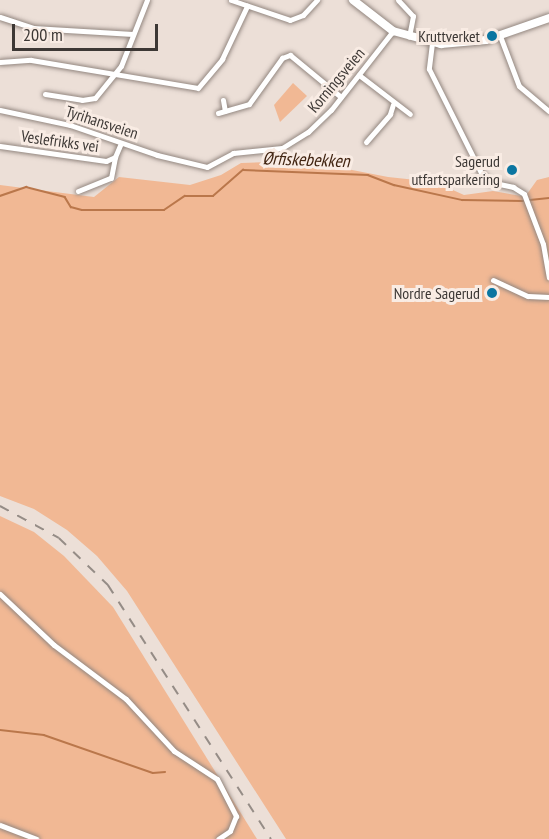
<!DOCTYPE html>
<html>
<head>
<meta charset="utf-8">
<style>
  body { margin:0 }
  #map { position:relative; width:549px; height:839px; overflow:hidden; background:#ecdfd7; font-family:"PT Sans Narrow",sans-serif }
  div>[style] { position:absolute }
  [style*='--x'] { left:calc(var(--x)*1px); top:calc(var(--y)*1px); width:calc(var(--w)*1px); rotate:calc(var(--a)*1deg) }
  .green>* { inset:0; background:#f1b894 }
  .stream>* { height:1.5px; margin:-0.75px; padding:0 0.75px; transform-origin:0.75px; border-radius:0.75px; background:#ba774b }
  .roads { filter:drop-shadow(0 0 2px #938780) drop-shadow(0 0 2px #938780) }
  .street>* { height:5px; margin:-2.5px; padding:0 2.5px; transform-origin:2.5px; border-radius:2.5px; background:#fff }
  .secondary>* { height:8px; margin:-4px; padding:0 4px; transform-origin:4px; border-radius:4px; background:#fff }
  .rail>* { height:1.5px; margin-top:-0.75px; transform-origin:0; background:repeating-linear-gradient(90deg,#958c86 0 10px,transparent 0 20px) }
  .dots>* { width:16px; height:16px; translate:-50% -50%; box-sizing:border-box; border:3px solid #f9ece4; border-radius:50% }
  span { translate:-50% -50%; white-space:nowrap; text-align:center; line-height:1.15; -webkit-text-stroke:6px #f9ece4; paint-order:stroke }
  .poi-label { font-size:16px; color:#3d3835 }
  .right { translate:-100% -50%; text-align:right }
  .street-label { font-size:16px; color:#3d3835 }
  .water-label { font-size:18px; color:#412411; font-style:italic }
  .scale { position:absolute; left:12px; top:24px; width:146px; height:27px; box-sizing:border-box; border:3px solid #3d3835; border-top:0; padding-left:8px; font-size:18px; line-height:21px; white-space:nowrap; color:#3d3835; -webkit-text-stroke:4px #f9ece4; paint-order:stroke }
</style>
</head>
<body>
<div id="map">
  <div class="green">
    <i style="clip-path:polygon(293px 83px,307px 96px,280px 122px,274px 105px)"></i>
    <i style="clip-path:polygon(306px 161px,388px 177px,435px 182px,464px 195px,493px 191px,521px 196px,527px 194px,537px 180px,549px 177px,549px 839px,286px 839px,127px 591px,97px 556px,67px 530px,34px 509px,0 496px,0 185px,94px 197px,119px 177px,190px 185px,221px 175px,241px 163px)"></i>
    <i style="clip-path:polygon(0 516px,34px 532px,64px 556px,113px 607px,257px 839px,0 839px)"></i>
  </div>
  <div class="stream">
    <i style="--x:0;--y:196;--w:28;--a:-19"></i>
    <i style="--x:26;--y:187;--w:40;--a:14.4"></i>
    <i style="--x:65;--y:197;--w:12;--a:59"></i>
    <i style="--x:71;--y:207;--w:11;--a:15"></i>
    <i style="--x:82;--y:210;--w:82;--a:0"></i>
    <i style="--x:164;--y:210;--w:25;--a:-34"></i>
    <i style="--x:185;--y:196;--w:28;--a:0"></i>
    <i style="--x:213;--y:196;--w:40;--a:-41"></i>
    <i style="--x:243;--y:170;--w:125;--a:2.3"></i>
    <i style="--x:368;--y:175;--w:28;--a:21"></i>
    <i style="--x:394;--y:185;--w:70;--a:12.4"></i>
    <i style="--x:462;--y:200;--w:61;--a:0.9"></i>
    <i style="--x:530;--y:200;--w:19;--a:-6"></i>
    <i style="--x:0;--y:730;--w:44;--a:6.5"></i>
    <i style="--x:44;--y:735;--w:115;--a:19.2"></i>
    <i style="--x:153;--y:773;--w:12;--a:-5"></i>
  </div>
  <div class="roads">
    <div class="street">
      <i style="--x:231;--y:0;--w:62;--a:18.7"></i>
      <i style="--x:290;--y:20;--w:14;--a:-21"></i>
      <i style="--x:303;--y:15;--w:21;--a:-47"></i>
      <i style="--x:398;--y:0;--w:22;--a:47"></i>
      <i style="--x:413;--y:16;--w:21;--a:101"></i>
      <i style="--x:0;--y:17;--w:35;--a:18"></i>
      <i style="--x:33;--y:28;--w:100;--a:3.4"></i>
      <i style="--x:500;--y:36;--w:53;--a:69.2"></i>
      <i style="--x:519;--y:86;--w:39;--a:40"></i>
      <i style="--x:432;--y:43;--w:26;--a:97"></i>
      <i style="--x:429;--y:69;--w:116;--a:63.4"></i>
      <i style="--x:481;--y:173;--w:13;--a:45"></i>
      <i style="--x:490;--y:182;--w:24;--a:12"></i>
      <i style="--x:513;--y:187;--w:13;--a:32"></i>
      <i style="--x:524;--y:194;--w:53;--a:69.2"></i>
      <i style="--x:543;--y:244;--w:34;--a:80"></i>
      <i style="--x:0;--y:62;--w:31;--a:-4"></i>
      <i style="--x:31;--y:60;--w:169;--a:9.5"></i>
      <i style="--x:198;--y:88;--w:38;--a:-50"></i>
      <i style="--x:222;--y:59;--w:59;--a:-64.7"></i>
      <i style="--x:359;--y:75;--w:64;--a:37.4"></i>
      <i style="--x:45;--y:94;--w:37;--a:9"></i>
      <i style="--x:82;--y:100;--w:13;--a:-9"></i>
      <i style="--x:95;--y:98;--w:41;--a:-50.9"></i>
      <i style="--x:121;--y:66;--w:71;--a:-68.5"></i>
      <i style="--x:223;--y:100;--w:11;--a:80"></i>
      <i style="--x:0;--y:110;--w:72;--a:12.1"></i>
      <i style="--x:70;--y:125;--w:92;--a:19"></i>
      <i style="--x:157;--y:155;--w:51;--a:13.5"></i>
      <i style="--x:207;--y:167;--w:30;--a:-28"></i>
      <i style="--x:233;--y:153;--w:49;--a:-5.8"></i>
      <i style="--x:282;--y:148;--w:31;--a:-32"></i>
      <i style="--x:308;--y:132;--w:32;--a:-44"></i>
      <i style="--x:331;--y:110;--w:100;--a:-51.9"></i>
      <i style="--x:218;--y:113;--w:32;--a:-16"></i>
      <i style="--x:249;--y:104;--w:57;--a:-54.3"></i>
      <i style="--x:282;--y:58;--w:9;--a:-21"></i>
      <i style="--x:290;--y:55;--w:66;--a:39.5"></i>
      <i style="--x:366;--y:142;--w:37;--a:-49"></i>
      <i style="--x:390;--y:114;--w:10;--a:-73"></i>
      <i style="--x:0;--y:146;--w:107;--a:8.1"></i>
      <i style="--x:106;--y:161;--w:10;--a:-24"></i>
      <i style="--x:115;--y:157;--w:15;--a:-67"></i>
      <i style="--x:78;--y:191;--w:35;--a:-22"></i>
      <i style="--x:111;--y:178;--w:21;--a:-79"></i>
      <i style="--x:493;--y:280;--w:38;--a:25"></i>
      <i style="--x:528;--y:296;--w:21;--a:3"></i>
      <i style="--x:0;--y:594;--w:74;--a:43.4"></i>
      <i style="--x:54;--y:645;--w:90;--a:36.9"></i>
      <i style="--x:126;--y:699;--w:71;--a:47.3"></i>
      <i style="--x:174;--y:751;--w:51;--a:33.1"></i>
      <i style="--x:217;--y:779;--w:42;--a:62.8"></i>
      <i style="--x:236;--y:816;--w:16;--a:112"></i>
      <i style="--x:230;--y:831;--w:14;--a:146"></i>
      <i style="--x:0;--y:825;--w:39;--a:21"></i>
    </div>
    <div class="secondary">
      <i style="--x:353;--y:0;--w:51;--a:37.8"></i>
      <i style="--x:393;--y:31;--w:50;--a:15.2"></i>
      <i style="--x:441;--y:44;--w:45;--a:-5.1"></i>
      <i style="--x:486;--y:40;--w:67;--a:-19.2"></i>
    </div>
  </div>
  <div class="rail">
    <i style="--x:0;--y:506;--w:67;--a:28.5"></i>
    <i style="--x:59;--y:538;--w:68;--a:43.8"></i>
    <i style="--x:108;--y:585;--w:302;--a:57.3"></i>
  </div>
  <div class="dots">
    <i style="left:492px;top:36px;background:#0c76a1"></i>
    <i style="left:512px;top:170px;background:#0c76a1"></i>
    <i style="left:492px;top:293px;background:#0c76a1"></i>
  </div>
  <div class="poi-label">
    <span class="right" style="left:480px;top:36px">Kruttverket</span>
    <span class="right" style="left:500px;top:170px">Sagerud<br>utfartsparkering</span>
    <span class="right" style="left:480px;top:293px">Nordre Sagerud</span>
  </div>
  <div class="street-label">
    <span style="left:336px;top:80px;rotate:-50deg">Korningsveien</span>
    <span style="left:102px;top:122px;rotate:18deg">Tyrihansveien</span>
    <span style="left:60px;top:141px;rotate:8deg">Veslefrikks vei</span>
  </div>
  <div class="water-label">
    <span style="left:306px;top:160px;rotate:2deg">Ørfiskebekken</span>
  </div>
  <div class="scale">200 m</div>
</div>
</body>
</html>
